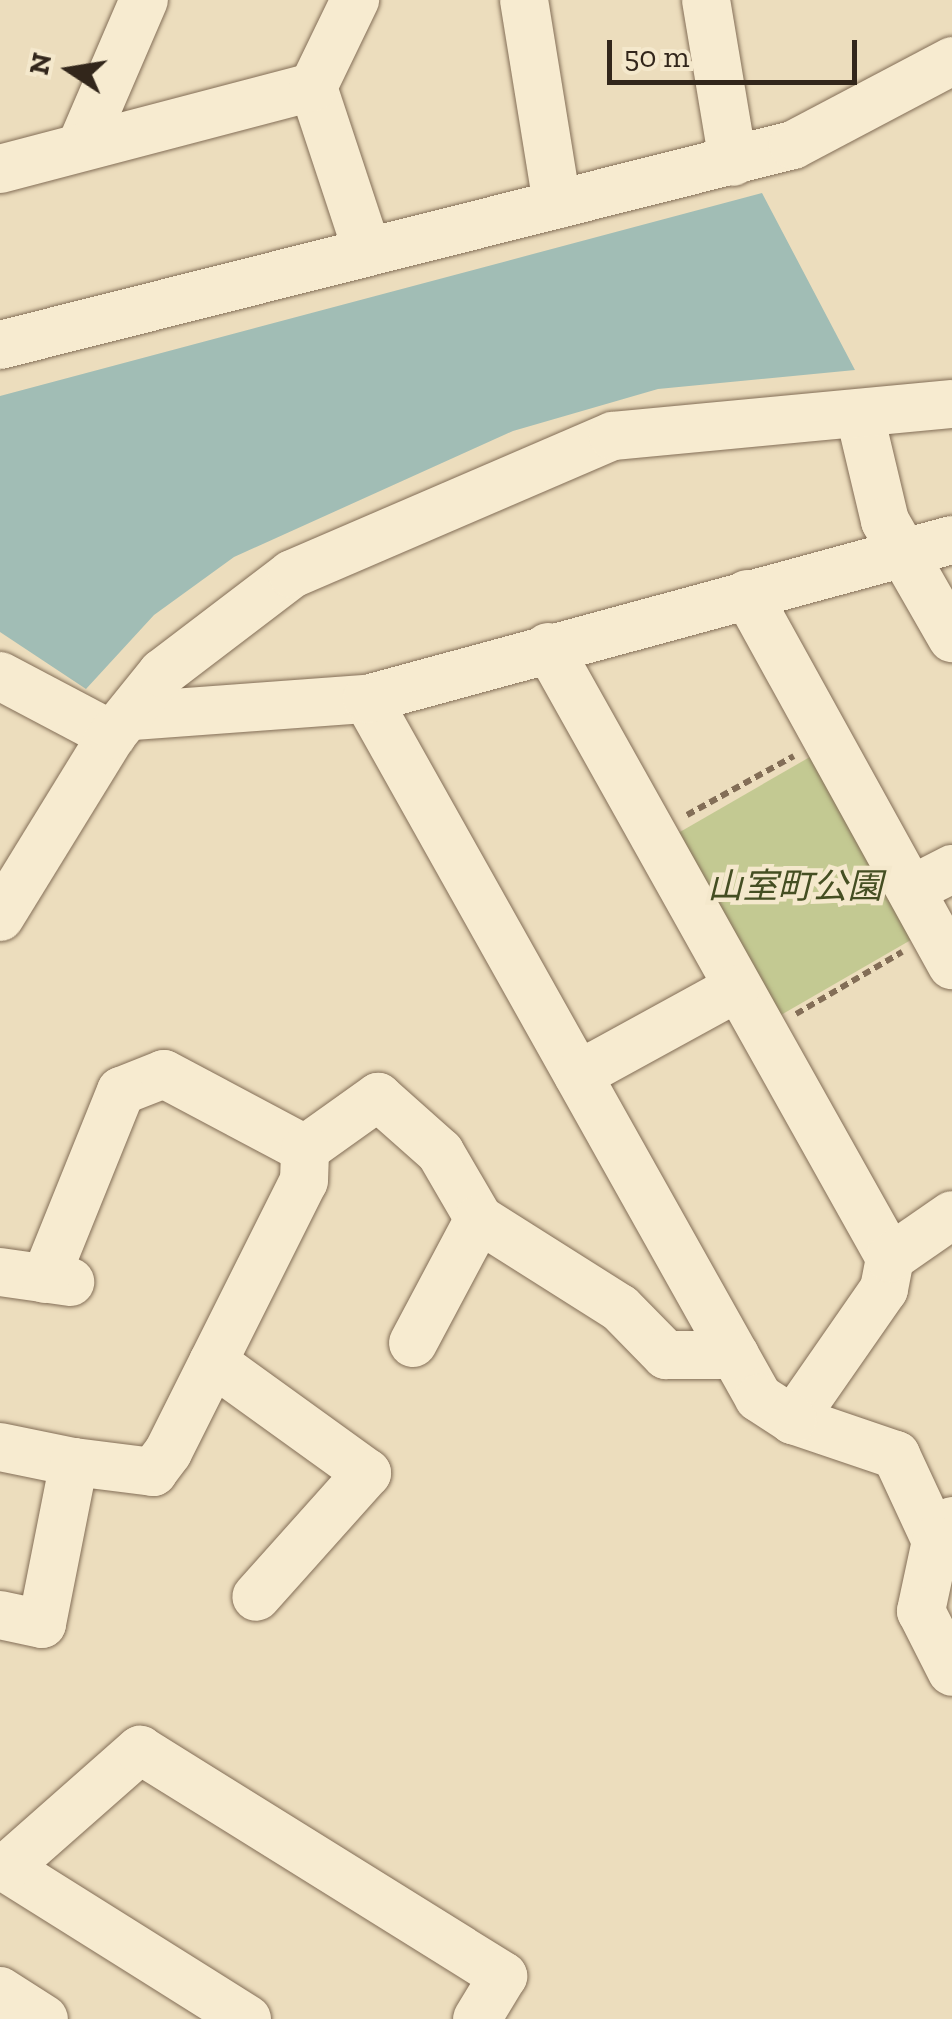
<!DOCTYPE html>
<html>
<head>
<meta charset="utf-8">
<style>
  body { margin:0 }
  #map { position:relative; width:952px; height:2019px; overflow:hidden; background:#ecddbd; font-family:"Zilla Slab","Noto Sans JP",serif }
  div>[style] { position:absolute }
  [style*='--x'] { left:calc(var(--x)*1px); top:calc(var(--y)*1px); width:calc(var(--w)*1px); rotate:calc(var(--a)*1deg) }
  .green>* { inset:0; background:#c3c992; transform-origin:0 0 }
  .water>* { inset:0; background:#a1bdb5 }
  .path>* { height:6px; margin-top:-3px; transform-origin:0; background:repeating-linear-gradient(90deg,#836e57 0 8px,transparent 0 13px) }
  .roads { filter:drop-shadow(0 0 2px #836e57) drop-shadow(0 0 2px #836e57) }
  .minor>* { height:48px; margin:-24px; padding:0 24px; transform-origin:24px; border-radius:24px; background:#f7ebd0 }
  span { translate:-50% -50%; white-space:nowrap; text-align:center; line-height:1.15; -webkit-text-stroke:9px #f4e8cc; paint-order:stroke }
  .park-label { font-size:35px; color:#444e22; font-style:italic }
  .north { position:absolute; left:20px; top:20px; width:100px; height:100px; -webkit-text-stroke:8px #f4e8cc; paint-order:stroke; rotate:282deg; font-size:28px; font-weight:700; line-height:40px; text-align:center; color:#32261b }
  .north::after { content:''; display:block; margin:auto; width:35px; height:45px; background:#32261b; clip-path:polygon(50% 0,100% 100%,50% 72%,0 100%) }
  .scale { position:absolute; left:607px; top:40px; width:250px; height:45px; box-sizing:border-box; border:5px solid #32261b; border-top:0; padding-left:12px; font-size:30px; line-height:35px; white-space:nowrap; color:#32261b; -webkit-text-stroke:8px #f4e8cc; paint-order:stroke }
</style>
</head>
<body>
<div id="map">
  <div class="green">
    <i style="left:815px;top:754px;width:209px;height:166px;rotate:60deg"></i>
  </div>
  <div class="water">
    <i style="clip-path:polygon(762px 193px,855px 370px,658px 389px,513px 431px,234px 557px,154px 615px,86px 689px,0 632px,0 396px)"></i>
  </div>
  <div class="path">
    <i style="--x:687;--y:815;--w:122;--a:-28.9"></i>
    <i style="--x:796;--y:1014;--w:123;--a:-30.3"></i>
  </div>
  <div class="roads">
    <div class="minor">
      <i style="--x:524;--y:0;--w:207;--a:80.8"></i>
      <i style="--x:706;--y:0;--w:164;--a:80.5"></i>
      <i style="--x:313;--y:87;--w:172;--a:71.7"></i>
      <i style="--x:81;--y:146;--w:159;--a:-66.7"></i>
      <i style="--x:0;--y:169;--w:324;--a:-14.7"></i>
      <i style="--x:313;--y:87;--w:97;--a:-64.2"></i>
      <i style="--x:0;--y:345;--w:818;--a:-14.16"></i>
      <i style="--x:793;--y:145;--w:180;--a:-27.8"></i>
      <i style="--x:860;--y:416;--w:108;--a:76.6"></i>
      <i style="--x:885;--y:521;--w:135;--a:60.2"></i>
      <i style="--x:747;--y:594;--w:424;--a:61.1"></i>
      <i style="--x:548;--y:647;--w:700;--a:60.76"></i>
      <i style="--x:890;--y:1258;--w:32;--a:101"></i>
      <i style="--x:884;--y:1289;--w:160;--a:124.8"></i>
      <i style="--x:793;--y:1420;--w:109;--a:18.8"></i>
      <i style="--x:896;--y:1455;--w:95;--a:65.1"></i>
      <i style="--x:0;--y:676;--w:127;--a:27.8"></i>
      <i style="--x:367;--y:699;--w:801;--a:60.72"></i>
      <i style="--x:759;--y:1398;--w:40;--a:32.9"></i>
      <i style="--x:133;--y:716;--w:235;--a:-4.2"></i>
      <i style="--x:367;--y:699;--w:606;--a:-15.21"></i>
      <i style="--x:911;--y:890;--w:46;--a:-27.1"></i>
      <i style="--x:0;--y:917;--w:214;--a:-58.4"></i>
      <i style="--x:112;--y:735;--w:80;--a:-51.1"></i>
      <i style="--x:162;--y:673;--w:163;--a:-37.3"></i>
      <i style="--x:292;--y:574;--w:349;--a:-23.3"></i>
      <i style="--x:613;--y:436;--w:341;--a:-5.4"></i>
      <i style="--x:578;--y:1075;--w:179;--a:-28.7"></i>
      <i style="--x:890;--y:1258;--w:75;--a:-34.7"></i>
      <i style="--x:0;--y:1272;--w:71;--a:8.1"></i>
      <i style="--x:45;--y:1279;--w:203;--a:-68"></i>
      <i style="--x:121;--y:1091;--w:46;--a:-21.6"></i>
      <i style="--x:164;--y:1074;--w:160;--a:28"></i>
      <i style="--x:305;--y:1149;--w:90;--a:-35.5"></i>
      <i style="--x:378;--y:1097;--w:83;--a:41.6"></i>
      <i style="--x:440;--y:1152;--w:78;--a:59.8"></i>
      <i style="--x:479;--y:1219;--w:167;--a:32.3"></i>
      <i style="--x:620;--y:1308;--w:66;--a:45.6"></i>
      <i style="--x:666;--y:1355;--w:69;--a:0"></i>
      <i style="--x:413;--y:1343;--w:140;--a:-62"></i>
      <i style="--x:213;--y:1362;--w:190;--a:35.8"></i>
      <i style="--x:367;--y:1473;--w:166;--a:131.8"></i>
      <i style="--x:0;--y:1447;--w:76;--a:11.5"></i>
      <i style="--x:74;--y:1462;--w:165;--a:101.2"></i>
      <i style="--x:42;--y:1624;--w:43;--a:-167.9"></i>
      <i style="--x:74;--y:1462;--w:80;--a:7.2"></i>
      <i style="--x:153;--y:1472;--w:25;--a:-53"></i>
      <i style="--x:168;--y:1452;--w:303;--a:-63.4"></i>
      <i style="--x:304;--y:1181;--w:32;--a:-88"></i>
      <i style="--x:952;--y:1521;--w:26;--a:129"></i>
      <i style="--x:936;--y:1541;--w:72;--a:102.1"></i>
      <i style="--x:921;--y:1611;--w:68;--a:63.1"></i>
      <i style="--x:0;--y:1991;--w:52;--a:32.5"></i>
      <i style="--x:247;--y:2019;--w:284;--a:-147.9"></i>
      <i style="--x:6;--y:1868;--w:179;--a:-41.4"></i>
      <i style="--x:140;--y:1750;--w:428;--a:31.9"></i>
      <i style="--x:503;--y:1976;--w:50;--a:121.2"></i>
    </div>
  </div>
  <div class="park-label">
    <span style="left:795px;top:886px">山室町公園</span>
  </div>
  <div class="north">N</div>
  <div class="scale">50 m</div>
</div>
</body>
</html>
